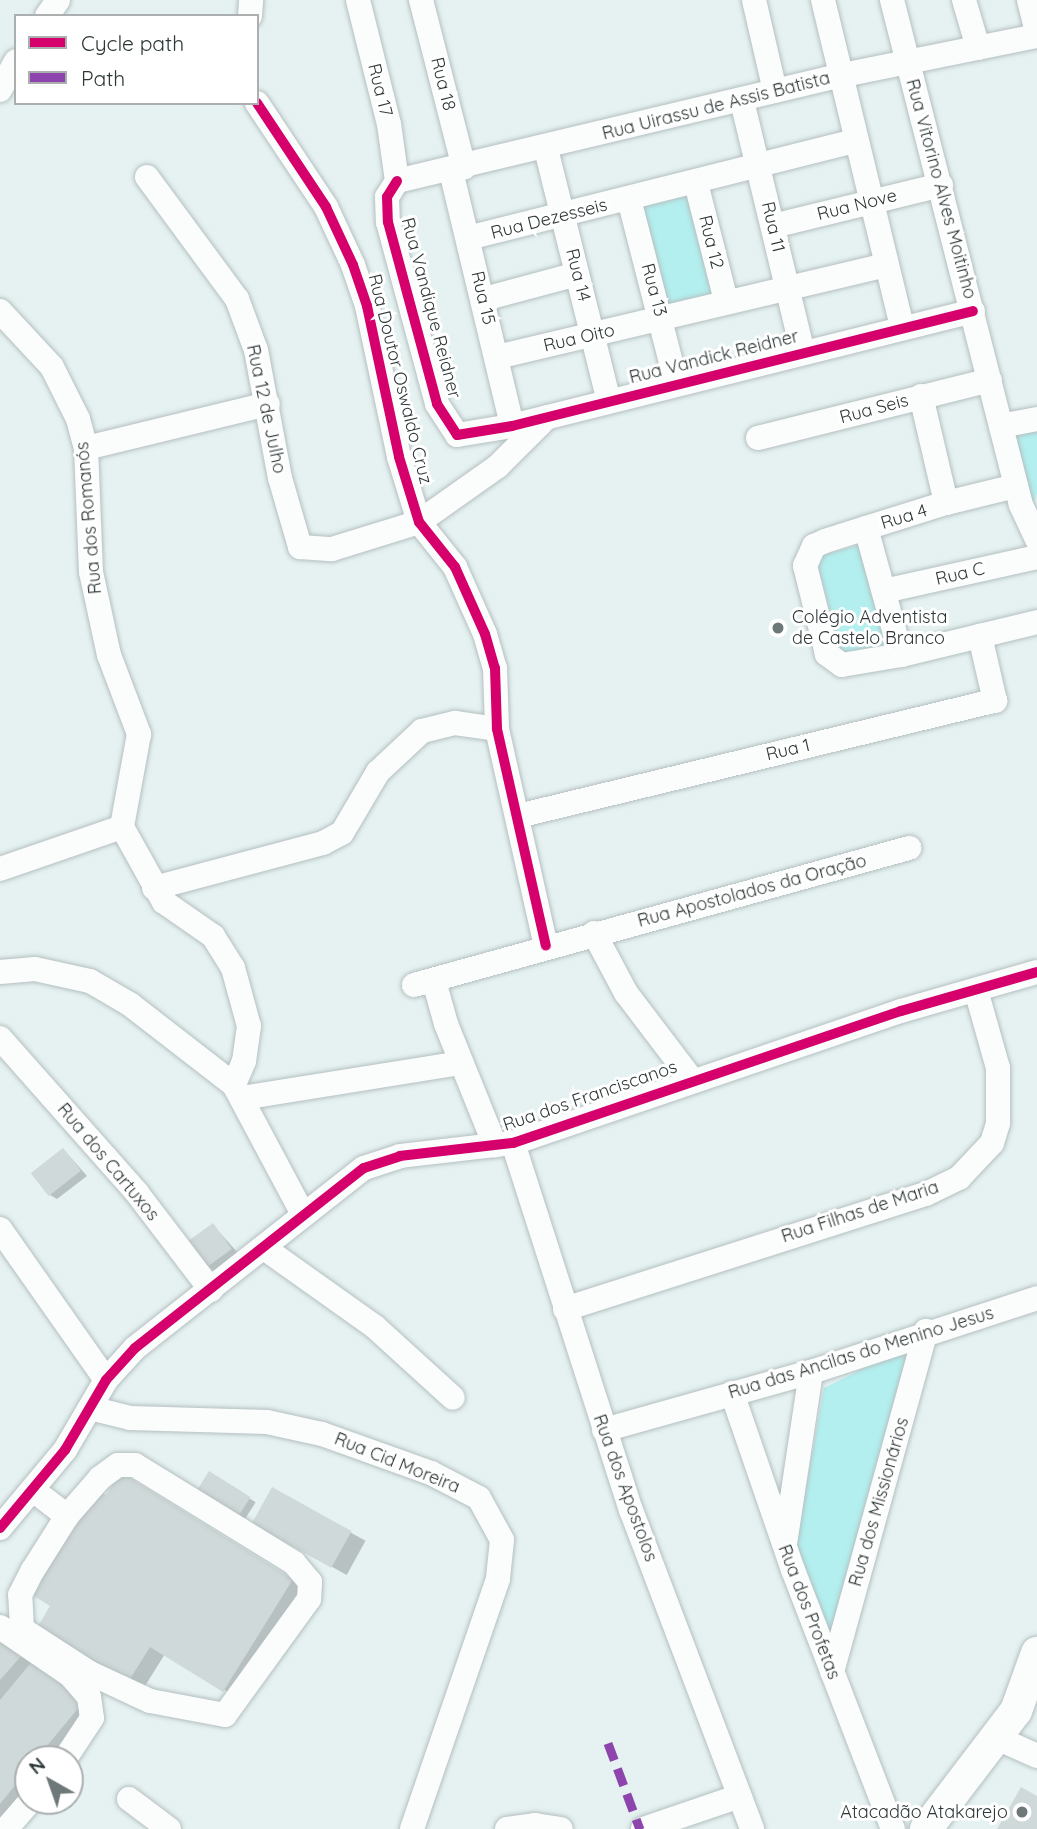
<!DOCTYPE html>
<html>
<head>
<meta charset="utf-8">
<style>
  body { margin:0 }
  #map { position:relative; width:1037px; height:1829px; overflow:hidden; background:#e6f2f2; font-family:Quicksand,sans-serif }
  div>[style] { position:absolute }
  [style*='--x'] { left:calc(var(--x)*1px); top:calc(var(--y)*1px); width:calc(var(--w)*1px); rotate:calc(var(--a)*1deg) }
  .green>* { inset:0; background:#b3efef; transform-origin:0 0 }
  .shadow>* { inset:0; background:#0003; transform-origin:0 0 }
  .building>* { inset:0; background:#d0d9d9; transform-origin:0 0 }
  .roads { filter:drop-shadow(0 0 2px #b5bfbf) drop-shadow(0 0 2px #b5bfbf) }
  .minor>* { height:24px; margin:-12px; padding:0 12px; transform-origin:12px; border-radius:12px; background:#fbfdfd }
  .major>* { height:32px; margin:-16px; padding:0 16px; transform-origin:16px; border-radius:16px; background:#fbfdfd }
  .quiet>* { height:9px; margin-top:-4.5px; transform-origin:0; background:repeating-linear-gradient(90deg,#8e44ad 0 18px,transparent 0 27px) }
  .cycleway>* { height:10px; margin:-5px; padding:0 5px; transform-origin:5px; border-radius:5px; background:#d6006c }
  .dots>* { width:19px; height:19px; translate:-50% -50%; box-sizing:border-box; border:4px solid #fff; border-radius:50% }
  span { translate:-50% -50%; white-space:nowrap; text-align:center; line-height:1.15; -webkit-text-stroke:6px #fff; paint-order:stroke }
  .street-label { font-size:18px; color:#2d3737 }
  .poi-label { font-size:18px; color:#2d3737 }
  .left { translate:0 -50%; text-align:left }
  .right { translate:-100% -50%; text-align:right }
  .legend { position:absolute; left:14px; top:14px; width:245px; height:91px; box-sizing:border-box; background:#fff; border:2px solid #abafaf; margin:0; padding:9px 12px; list-style:none; font-size:21px; color:#2d3737 }
  .legend li { display:flex; align-items:center; gap:14px; height:35px }
  .legend b { width:35px; border:2px solid #abafaf }
  .north { position:absolute; left:14px; top:1745px; width:70px; height:70px; box-sizing:border-box; background:#fff; border:2px solid #abafaf; border-radius:50%; rotate:320deg; font-size:19px; font-weight:700; line-height:28px; text-align:center; color:#2d3737 }
  .north::after { content:''; display:block; margin:auto; width:24px; height:32px; background:#6e7878; clip-path:polygon(50% 0,100% 100%,50% 72%,0 100%) }
</style>
</head>
<body>
<div id="map">
  <div class="green">
    <i style="left:691px;top:192px;width:109px;height:55px;rotate:75deg"></i>
    <i style="clip-path:polygon(1037px 431px,1037px 494px,1032px 506px,1012px 435px)"></i>
    <i style="left:860px;top:545px;width:103px;height:46px;rotate:75deg"></i>
    <i style="clip-path:polygon(905px 1348px,911px 1351px,831px 1631px,824px 1629px,794px 1553px,824px 1388px)"></i>
  </div>
  <div class="shadow">
    <i style="clip-path:polygon(64px 1150px,87px 1176px,57px 1199px,50px 1195px)"></i>
    <i style="clip-path:polygon(213px 1225px,238px 1253px,215px 1271px,208px 1267px)"></i>
    <i style="left:209px;top:1473px;width:55px;height:20px;rotate:32deg"></i>
    <i style="clip-path:polygon(121px 1475px,306px 1588px,238px 1698px,165px 1654px,140px 1694px,52px 1606px)"></i>
    <i style="left:272px;top:1489px;width:107px;height:39px;rotate:29deg"></i>
    <i style="clip-path:polygon(0 1634px,98px 1709px,57px 1759px,28px 1759px,28px 1795px,0 1829px)"></i>
  </div>
  <div class="building">
    <i style="left:63px;top:1148px;width:29px;height:41px;rotate:52deg"></i>
    <i style="left:213px;top:1223px;width:32px;height:31px;rotate:54deg"></i>
    <i style="left:209px;top:1471px;width:49px;height:22px;rotate:32deg"></i>
    <i style="clip-path:polygon(120px 1472px,293px 1579px,223px 1692px,150px 1647px,125px 1687px,35px 1631px,50px 1606px,29px 1593px,94px 1488px,106px 1495px)"></i>
    <i style="left:272px;top:1487px;width:91px;height:42px;rotate:29deg"></i>
    <i style="clip-path:polygon(0 1636px,22px 1655px,0 1680px)"></i>
    <i style="clip-path:polygon(34px 1659px,85px 1700px,36px 1759px,28px 1759px,28px 1769px,0 1804px,0 1700px)"></i>
    <i style="clip-path:polygon(1021px 1787px,1037px 1796px,1037px 1829px,997px 1829px)"></i>
  </div>
  <div class="roads">
    <div class="minor">
      <i style="--x:358;--y:0;--w:128;--a:76"></i>
      <i style="--x:389;--y:124;--w:58;--a:82"></i>
      <i style="--x:421;--y:0;--w:173;--a:75.6"></i>
      <i style="--x:754;--y:0;--w:93;--a:77"></i>
      <i style="--x:823;--y:0;--w:336;--a:76.4"></i>
      <i style="--x:892;--y:0;--w:521;--a:75.67"></i>
      <i style="--x:1021;--y:505;--w:38;--a:65"></i>
      <i style="--x:964;--y:0;--w:50;--a:73.7"></i>
      <i style="--x:1029;--y:0;--w:34;--a:76"></i>
      <i style="--x:47;--y:16;--w:19;--a:-55"></i>
      <i style="--x:250;--y:16;--w:16;--a:-86"></i>
      <i style="--x:0;--y:90;--w:33;--a:-61"></i>
      <i style="--x:742;--y:101;--w:259;--a:76.4"></i>
      <i style="--x:257;--y:103;--w:125;--a:56.4"></i>
      <i style="--x:326;--y:207;--w:64;--a:65"></i>
      <i style="--x:353;--y:265;--w:43;--a:71.1"></i>
      <i style="--x:367;--y:306;--w:154;--a:78"></i>
      <i style="--x:399;--y:457;--w:68;--a:72.9"></i>
      <i style="--x:419;--y:522;--w:58;--a:51.3"></i>
      <i style="--x:455;--y:567;--w:73;--a:65.9"></i>
      <i style="--x:485;--y:634;--w:35;--a:74"></i>
      <i style="--x:495;--y:668;--w:61;--a:88.1"></i>
      <i style="--x:497;--y:729;--w:222;--a:77.3"></i>
      <i style="--x:546;--y:149;--w:260;--a:76"></i>
      <i style="--x:451;--y:171;--w:262;--a:76.5"></i>
      <i style="--x:147;--y:177;--w:152;--a:53.6"></i>
      <i style="--x:237;--y:299;--w:54;--a:69.6"></i>
      <i style="--x:256;--y:350;--w:130;--a:79.4"></i>
      <i style="--x:280;--y:478;--w:72;--a:73.8"></i>
      <i style="--x:300;--y:547;--w:32;--a:4"></i>
      <i style="--x:332;--y:549;--w:91;--a:-17.2"></i>
      <i style="--x:419;--y:522;--w:97;--a:-35.3"></i>
      <i style="--x:498;--y:466;--w:69;--a:-45"></i>
      <i style="--x:397;--y:181;--w:19;--a:122"></i>
      <i style="--x:387;--y:197;--w:25;--a:88"></i>
      <i style="--x:388;--y:222;--w:188;--a:74.9"></i>
      <i style="--x:437;--y:404;--w:37;--a:57"></i>
      <i style="--x:457;--y:435;--w:56;--a:-9.3"></i>
      <i style="--x:512;--y:426;--w:475;--a:-14"></i>
      <i style="--x:397;--y:181;--w:458;--a:-13.4"></i>
      <i style="--x:843;--y:75;--w:198;--a:-11.4"></i>
      <i style="--x:696;--y:183;--w:122;--a:75.7"></i>
      <i style="--x:629;--y:199;--w:189;--a:75.6"></i>
      <i style="--x:773;--y:226;--w:173;--a:-13.7"></i>
      <i style="--x:468;--y:238;--w:399;--a:-14.1"></i>
      <i style="--x:484;--y:299;--w:96;--a:-15"></i>
      <i style="--x:0;--y:311;--w:76;--a:47.1"></i>
      <i style="--x:52;--y:367;--w:58;--a:63.4"></i>
      <i style="--x:78;--y:419;--w:30;--a:75"></i>
      <i style="--x:86;--y:448;--w:124;--a:87.7"></i>
      <i style="--x:91;--y:572;--w:85;--a:77.8"></i>
      <i style="--x:109;--y:655;--w:85;--a:69.2"></i>
      <i style="--x:139;--y:734;--w:95;--a:100.4"></i>
      <i style="--x:497;--y:357;--w:400;--a:-13.3"></i>
      <i style="--x:921;--y:396;--w:110;--a:76.8"></i>
      <i style="--x:1001;--y:426;--w:37;--a:-11"></i>
      <i style="--x:758;--y:438;--w:239;--a:-14"></i>
      <i style="--x:86;--y:448;--w:187;--a:-13.6"></i>
      <i style="--x:866;--y:528;--w:132;--a:74.6"></i>
      <i style="--x:901;--y:655;--w:60;--a:170.4"></i>
      <i style="--x:842;--y:665;--w:19;--a:-144"></i>
      <i style="--x:827;--y:654;--w:91;--a:-104"></i>
      <i style="--x:805;--y:566;--w:22;--a:-66"></i>
      <i style="--x:814;--y:546;--w:12;--a:-24"></i>
      <i style="--x:825;--y:541;--w:43;--a:-17.6"></i>
      <i style="--x:866;--y:528;--w:84;--a:-17.4"></i>
      <i style="--x:946;--y:503;--w:72;--a:-13.7"></i>
      <i style="--x:884;--y:591;--w:157;--a:-12.5"></i>
      <i style="--x:901;--y:655;--w:140;--a:-13.6"></i>
      <i style="--x:518;--y:816;--w:491;--a:-13.6"></i>
      <i style="--x:995;--y:701;--w:67;--a:-103"></i>
      <i style="--x:122;--y:827;--w:86;--a:60.8"></i>
      <i style="--x:164;--y:902;--w:60;--a:34.8"></i>
      <i style="--x:213;--y:936;--w:38;--a:58"></i>
      <i style="--x:233;--y:968;--w:60;--a:74.6"></i>
      <i style="--x:249;--y:1026;--w:35;--a:98"></i>
      <i style="--x:244;--y:1061;--w:26;--a:113"></i>
      <i style="--x:0;--y:869;--w:129;--a:-19"></i>
      <i style="--x:154;--y:888;--w:175;--a:-14.9"></i>
      <i style="--x:323;--y:843;--w:21;--a:-28"></i>
      <i style="--x:342;--y:833;--w:71;--a:-59.5"></i>
      <i style="--x:378;--y:772;--w:60;--a:-43"></i>
      <i style="--x:422;--y:731;--w:34;--a:-14"></i>
      <i style="--x:455;--y:723;--w:42;--a:8.1"></i>
      <i style="--x:594;--y:933;--w:68;--a:61.9"></i>
      <i style="--x:626;--y:993;--w:109;--a:52.8"></i>
      <i style="--x:0;--y:972;--w:35;--a:-5"></i>
      <i style="--x:35;--y:969;--w:56;--a:12.3"></i>
      <i style="--x:90;--y:981;--w:48;--a:30.3"></i>
      <i style="--x:131;--y:1005;--w:130;--a:37.8"></i>
      <i style="--x:234;--y:1085;--w:146;--a:61.9"></i>
      <i style="--x:434;--y:981;--w:45;--a:74.4"></i>
      <i style="--x:446;--y:1024;--w:131;--a:68"></i>
      <i style="--x:414;--y:985;--w:514;--a:-15.47"></i>
      <i style="--x:0;--y:1038;--w:207;--a:48.5"></i>
      <i style="--x:137;--y:1193;--w:122;--a:52.7"></i>
      <i style="--x:242;--y:1098;--w:222;--a:-9.1"></i>
      <i style="--x:513;--y:1143;--w:386;--a:72.2"></i>
      <i style="--x:631;--y:1510;--w:341;--a:69.2"></i>
      <i style="--x:0;--y:1229;--w:184;--a:54.9"></i>
      <i style="--x:264;--y:1248;--w:136;--a:35.4"></i>
      <i style="--x:375;--y:1327;--w:105;--a:42.3"></i>
      <i style="--x:565;--y:1309;--w:379;--a:-17.7"></i>
      <i style="--x:926;--y:1194;--w:37;--a:-26"></i>
      <i style="--x:959;--y:1178;--w:48;--a:-46.7"></i>
      <i style="--x:992;--y:1143;--w:21;--a:-73"></i>
      <i style="--x:998;--y:1123;--w:55;--a:-90"></i>
      <i style="--x:998;--y:1068;--w:81;--a:-105.8"></i>
      <i style="--x:732;--y:1393;--w:187;--a:71"></i>
      <i style="--x:793;--y:1570;--w:278;--a:68.9"></i>
      <i style="--x:90;--y:1408;--w:41;--a:14"></i>
      <i style="--x:130;--y:1418;--w:137;--a:1.7"></i>
      <i style="--x:267;--y:1422;--w:56;--a:12.3"></i>
      <i style="--x:322;--y:1434;--w:116;--a:19.7"></i>
      <i style="--x:431;--y:1473;--w:54;--a:27.5"></i>
      <i style="--x:479;--y:1498;--w:48;--a:61.3"></i>
      <i style="--x:502;--y:1540;--w:39;--a:96"></i>
      <i style="--x:498;--y:1579;--w:264;--a:109"></i>
      <i style="--x:604;--y:1430;--w:215;--a:-15.7"></i>
      <i style="--x:811;--y:1372;--w:238;--a:-18.1"></i>
      <i style="--x:118;--y:1465;--w:17;--a:0"></i>
      <i style="--x:135;--y:1465;--w:187;--a:31.6"></i>
      <i style="--x:294;--y:1563;--w:25;--a:50"></i>
      <i style="--x:310;--y:1582;--w:17;--a:93"></i>
      <i style="--x:309;--y:1599;--w:143;--a:125.9"></i>
      <i style="--x:225;--y:1715;--w:76;--a:-169.4"></i>
      <i style="--x:150;--y:1701;--w:66;--a:-155"></i>
      <i style="--x:90;--y:1673;--w:81;--a:-147.1"></i>
      <i style="--x:22;--y:1629;--w:34;--a:-93"></i>
      <i style="--x:20;--y:1595;--w:28;--a:-63"></i>
      <i style="--x:33;--y:1570;--w:64;--a:-57.8"></i>
      <i style="--x:67;--y:1516;--w:50;--a:-49"></i>
      <i style="--x:100;--y:1478;--w:22;--a:-36"></i>
      <i style="--x:33;--y:1490;--w:43;--a:37.4"></i>
      <i style="--x:0;--y:1528;--w:102;--a:-50.2"></i>
      <i style="--x:65;--y:1450;--w:81;--a:-59.6"></i>
      <i style="--x:106;--y:1380;--w:43;--a:-47.8"></i>
      <i style="--x:135;--y:1348;--w:291;--a:-38.2"></i>
      <i style="--x:364;--y:1168;--w:38;--a:-18"></i>
      <i style="--x:400;--y:1156;--w:114;--a:-6.6"></i>
      <i style="--x:513;--y:1143;--w:410;--a:-18.8"></i>
      <i style="--x:901;--y:1011;--w:141;--a:-16"></i>
      <i style="--x:785;--y:1544;--w:174;--a:-81.4"></i>
      <i style="--x:0;--y:1627;--w:85;--a:34.4"></i>
      <i style="--x:70;--y:1675;--w:29;--a:49"></i>
      <i style="--x:89;--y:1697;--w:21;--a:82"></i>
      <i style="--x:92;--y:1718;--w:49;--a:123.4"></i>
      <i style="--x:832;--y:1672;--w:354;--a:-74.6"></i>
      <i style="--x:997;--y:1738;--w:44;--a:24.2"></i>
      <i style="--x:129;--y:1799;--w:50;--a:36.9"></i>
      <i style="--x:6;--y:1829;--w:37;--a:-49"></i>
      <i style="--x:507;--y:1829;--w:28;--a:-8"></i>
      <i style="--x:535;--y:1825;--w:26;--a:9"></i>
      <i style="--x:643;--y:1829;--w:102;--a:-18.8"></i>
    </div>
    <div class="major">
      <i style="--x:926;--y:1829;--w:148;--a:-52.7"></i>
      <i style="--x:1016;--y:1711;--w:62;--a:-70.1"></i>
    </div>
  </div>
  <div class="quiet">
    <i style="--x:608;--y:1743;--w:92;--a:69.6"></i>
  </div>
  <div class="cycleway">
    <i style="--x:257;--y:103;--w:125;--a:56.4"></i>
    <i style="--x:326;--y:207;--w:64;--a:65"></i>
    <i style="--x:353;--y:265;--w:43;--a:71.1"></i>
    <i style="--x:367;--y:306;--w:154;--a:78"></i>
    <i style="--x:399;--y:457;--w:68;--a:72.9"></i>
    <i style="--x:419;--y:522;--w:58;--a:51.3"></i>
    <i style="--x:455;--y:567;--w:73;--a:65.9"></i>
    <i style="--x:485;--y:634;--w:35;--a:74"></i>
    <i style="--x:495;--y:668;--w:61;--a:88.1"></i>
    <i style="--x:497;--y:729;--w:222;--a:77.3"></i>
    <i style="--x:397;--y:181;--w:19;--a:122"></i>
    <i style="--x:387;--y:197;--w:25;--a:88"></i>
    <i style="--x:388;--y:222;--w:188;--a:74.9"></i>
    <i style="--x:437;--y:404;--w:37;--a:57"></i>
    <i style="--x:457;--y:435;--w:56;--a:-9.3"></i>
    <i style="--x:512;--y:426;--w:475;--a:-14"></i>
    <i style="--x:0;--y:1528;--w:102;--a:-50.2"></i>
    <i style="--x:65;--y:1450;--w:81;--a:-59.6"></i>
    <i style="--x:106;--y:1380;--w:43;--a:-47.8"></i>
    <i style="--x:135;--y:1348;--w:291;--a:-38.2"></i>
    <i style="--x:364;--y:1168;--w:38;--a:-18"></i>
    <i style="--x:400;--y:1156;--w:114;--a:-6.6"></i>
    <i style="--x:513;--y:1143;--w:410;--a:-18.8"></i>
    <i style="--x:901;--y:1011;--w:141;--a:-16"></i>
  </div>
  <div class="dots">
    <i style="left:778px;top:628px;background:#6e7878"></i>
    <i style="left:1022px;top:1812px;background:#6e7878"></i>
  </div>
  <div class="street-label">
    <span style="left:443px;top:84px;rotate:76deg">Rua 18</span>
    <span style="left:380px;top:90px;rotate:76deg">Rua 17</span>
    <span style="left:716px;top:106px;rotate:-14deg">Rua Uirassu de Assis Batista</span>
    <span style="left:941px;top:189px;rotate:75deg">Rua Vitorino Alves Moitinho</span>
    <span style="left:857px;top:205px;rotate:-14deg">Rua Nove</span>
    <span style="left:549px;top:219px;rotate:-14deg">Rua Dezesseis</span>
    <span style="left:773px;top:227px;rotate:77deg">Rua 11</span>
    <span style="left:711px;top:242px;rotate:76deg">Rua 12</span>
    <span style="left:578px;top:275px;rotate:76deg">Rua 14</span>
    <span style="left:654px;top:290px;rotate:75deg">Rua 13</span>
    <span style="left:483px;top:298px;rotate:77deg">Rua 15</span>
    <span style="left:431px;top:308px;rotate:75deg">Rua Vandique Reidner</span>
    <span style="left:579px;top:338px;rotate:-13deg">Rua Oito</span>
    <span style="left:714px;top:357px;rotate:-14deg">Rua Vandick Reidner</span>
    <span style="left:400px;top:379px;rotate:76deg">Rua Doutor Oswaldo Cruz</span>
    <span style="left:266px;top:409px;rotate:78deg">Rua 12 de Julho</span>
    <span style="left:874px;top:409px;rotate:-15deg">Rua Seis</span>
    <span style="left:904px;top:517px;rotate:-17deg">Rua 4</span>
    <span style="left:89px;top:518px;rotate:-95deg">Rua dos Romanós</span>
    <span style="left:960px;top:574px;rotate:-13deg">Rua C</span>
    <span style="left:788px;top:750px;rotate:-13deg">Rua 1</span>
    <span style="left:752px;top:891px;rotate:-15deg">Rua Apostolados da Oração</span>
    <span style="left:590px;top:1096px;rotate:-19deg">Rua dos Franciscanos</span>
    <span style="left:108px;top:1162px;rotate:50deg">Rua dos Cartuxos</span>
    <span style="left:860px;top:1212px;rotate:-18deg">Rua Filhas de Maria</span>
    <span style="left:861px;top:1353px;rotate:-17deg">Rua das Ancilas do Menino Jesus</span>
    <span style="left:397px;top:1463px;rotate:22deg">Rua Cid Moreira</span>
    <span style="left:625px;top:1488px;rotate:70deg">Rua dos Apostolos</span>
    <span style="left:879px;top:1502px;rotate:-74deg">Rua dos Missionários</span>
    <span style="left:809px;top:1612px;rotate:69deg">Rua dos Profetas</span>
  </div>
  <div class="poi-label">
    <span class="left" style="left:792px;top:628px">Colégio Adventista<br>de Castelo Branco</span>
    <span class="right" style="left:1008px;top:1812px">Atacadão Atakarejo</span>
  </div>
  <ul class="legend">
  <li><b style="height:9px;background:#d6006c"></b>Cycle path</li>
  <li><b style="height:9px;background:#8e44ad"></b>Path</li>
  </ul>
  <div class="north">N</div>
</div>
</body>
</html>
